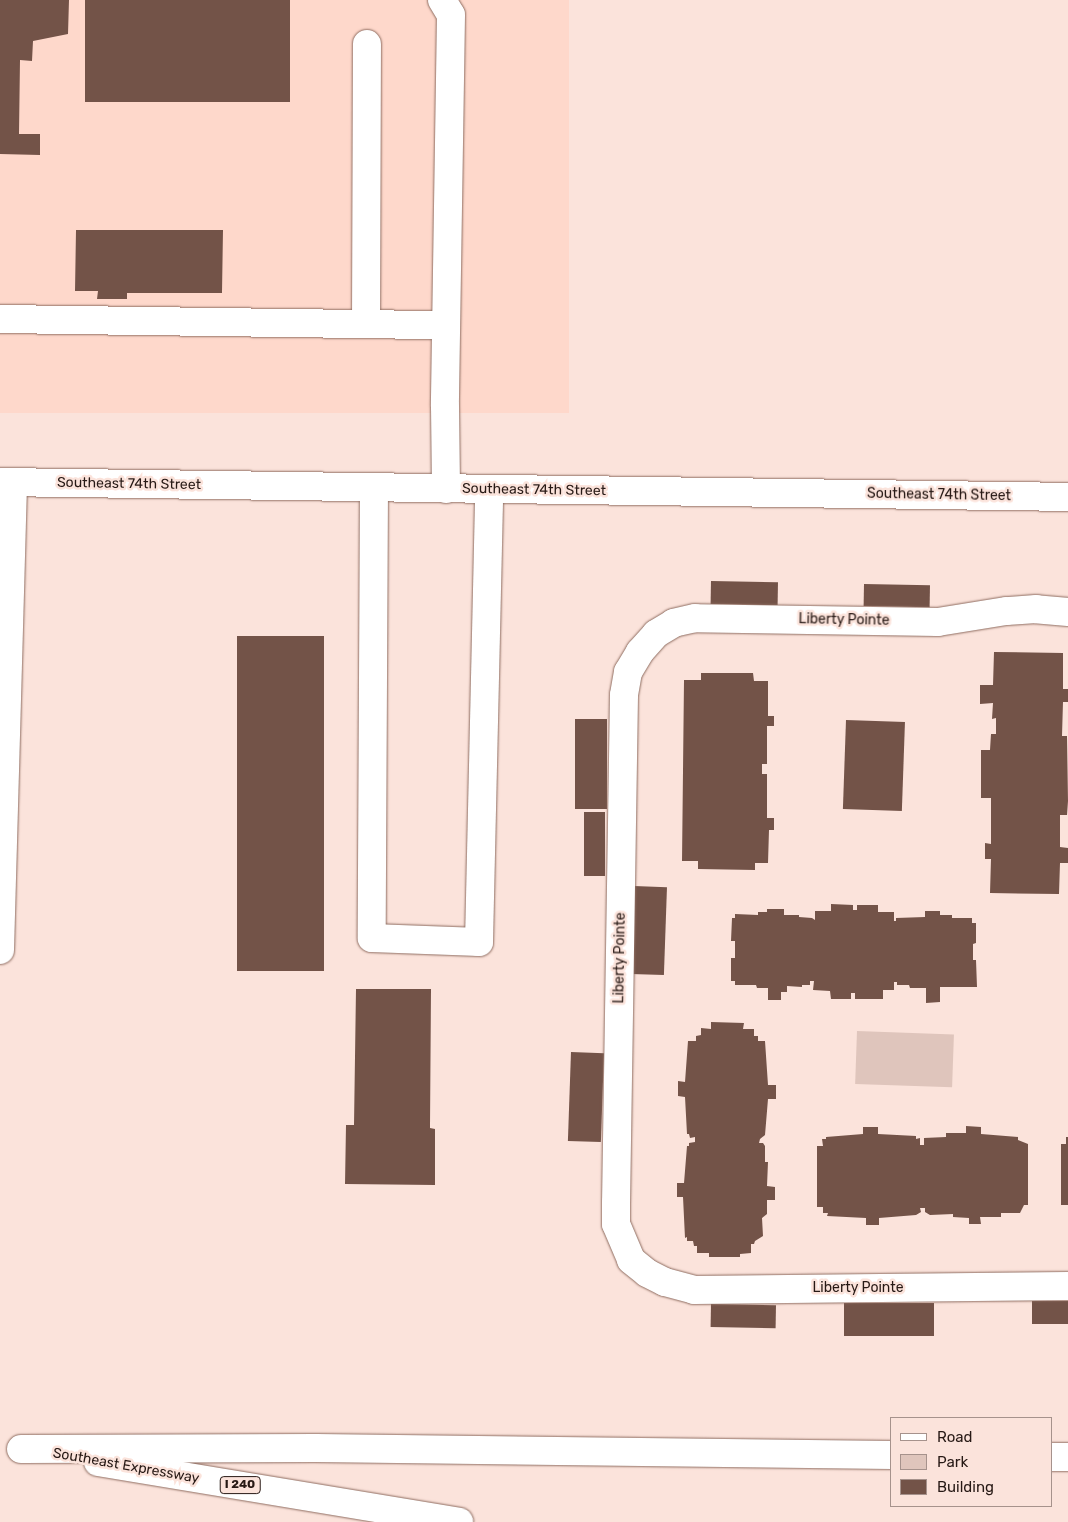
<!DOCTYPE html>
<html>
<head>
<meta charset="utf-8">
<style>
  body { margin:0 }
  #map { position:relative; width:1068px; height:1522px; overflow:hidden; background:#fbe3db; font-family:Rubik,sans-serif }
  div>[style] { position:absolute }
  [style*='--x'] { left:calc(var(--x)*1px); top:calc(var(--y)*1px); width:calc(var(--w)*1px); rotate:calc(var(--a)*1deg) }
  .built>* { inset:0; background:#fed8cb; transform-origin:0 0 }
  .green>* { inset:0; background:#dfc5bc; transform-origin:0 0 }
  .building>* { inset:0; background:#735348; transform-origin:0 0 }
  .roads { filter:drop-shadow(0 0 1px #8f6d61) drop-shadow(0 0 1px #8f6d61) }
  .minor>* { height:28px; margin:-14px; padding:0 14px; transform-origin:14px; border-radius:14px; background:#fff }
  .major>* { height:28px; margin:-14px; padding:0 14px; transform-origin:14px; border-radius:14px; background:#fff }
  .highway>* { height:28px; margin:-14px; padding:0 14px; transform-origin:14px; border-radius:14px; background:#fff }
  span { translate:-50% -50%; white-space:nowrap; text-align:center; line-height:1.15; -webkit-text-stroke:5px #fbe3db; paint-order:stroke }
  .shield-label span { padding:1px 4px; background:#fbe3db; border:1px solid; border-radius:4px; -webkit-text-stroke-width:0 }
  .shield-label { font-size:12px; color:#271915; font-weight:700 }
  .street-label { font-size:14px; color:#271915 }
  .legend { position:absolute; left:890px; top:1417px; width:162px; height:90px; box-sizing:border-box; background:#fbe3db; border:1px solid #a6928c; margin:0; padding:6px 9px; list-style:none; font-size:15px; color:#271915 }
  .legend li { display:flex; align-items:center; gap:10px; height:25px }
  .legend b { width:25px; border:1px solid #a6928c }
</style>
</head>
<body>
<div id="map">
  <div class="built">
    <i style="left:0;top:0;width:569px;height:413px"></i>
  </div>
  <div class="green">
    <i style="left:857px;top:1031px;width:97px;height:53px;rotate:2deg"></i>
  </div>
  <div class="building">
    <i style="clip-path:polygon(0 0,69px 0,68px 34px,33px 41px,32px 61px,20px 60px,19px 134px,40px 134px,40px 155px,0 154px)"></i>
    <i style="left:85px;top:0;width:205px;height:102px"></i>
    <i style="clip-path:polygon(76px 230px,223px 230px,222px 293px,127px 293px,127px 299px,97px 299px,98px 291px,75px 291px)"></i>
    <i style="left:711px;top:581px;width:67px;height:23px;rotate:1deg"></i>
    <i style="left:864px;top:584px;width:66px;height:22px;rotate:1deg"></i>
    <i style="left:324px;top:636px;width:335px;height:87px;rotate:90deg"></i>
    <i style="clip-path:polygon(994px 652px,1063px 653px,1063px 689px,1068px 689px,1068px 702px,1063px 702px,1062px 736px,1067px 736px,1068px 801px,1067px 815px,1060px 815px,1060px 847px,1068px 848px,1068px 863px,1060px 863px,1059px 894px,990px 893px,991px 859px,985px 859px,985px 843px,991px 844px,991px 798px,981px 798px,981px 750px,990px 750px,991px 734px,996px 734px,996px 718px,992px 719px,993px 703px,980px 704px,980px 685px,993px 685px)"></i>
    <i style="clip-path:polygon(701px 673px,753px 673px,754px 681px,768px 681px,768px 716px,774px 716px,774px 726px,767px 726px,767px 764px,762px 764px,762px 774px,767px 774px,767px 818px,774px 818px,774px 830px,769px 830px,768px 863px,755px 863px,755px 870px,698px 869px,698px 861px,682px 861px,684px 680px,701px 680px)"></i>
    <i style="left:575px;top:719px;width:32px;height:90px"></i>
    <i style="left:846px;top:720px;width:59px;height:89px;rotate:2deg"></i>
    <i style="left:584px;top:812px;width:21px;height:64px"></i>
    <i style="left:634px;top:886px;width:33px;height:88px;rotate:2deg"></i>
    <i style="clip-path:polygon(831px 904px,853px 905px,853px 910px,857px 910px,857px 905px,878px 905px,878px 912px,894px 912px,894px 921px,896px 921px,896px 918px,925px 917px,925px 911px,940px 911px,940px 915px,952px 915px,952px 918px,972px 918px,972px 923px,976px 923px,976px 943px,973px 944px,973px 960px,976px 960px,977px 987px,940px 987px,940px 1002px,926px 1003px,926px 988px,910px 988px,909px 985px,897px 985px,897px 982px,894px 982px,894px 990px,883px 990px,883px 999px,855px 999px,855px 993px,851px 993px,851px 999px,831px 999px,830px 991px,813px 990px,814px 981px,810px 981px,810px 985px,802px 985px,802px 987px,787px 986px,787px 992px,781px 992px,781px 1000px,768px 1000px,768px 988px,757px 988px,756px 985px,735px 985px,735px 981px,731px 981px,731px 958px,735px 958px,735px 941px,731px 941px,732px 918px,735px 918px,735px 914px,758px 915px,758px 912px,767px 912px,767px 909px,784px 909px,784px 915px,799px 915px,799px 917px,812px 918px,815px 920px,815px 911px,831px 911px)"></i>
    <i style="clip-path:polygon(356px 989px,431px 989px,430px 1128px,435px 1129px,435px 1185px,345px 1184px,346px 1125px,354px 1125px)"></i>
    <i style="clip-path:polygon(711px 1022px,744px 1023px,743px 1029px,754px 1029px,754px 1036px,758px 1036px,758px 1041px,765px 1041px,768px 1085px,776px 1085px,776px 1099px,768px 1099px,765px 1135px,760px 1139px,759px 1143px,763px 1143px,765px 1146px,765px 1162px,768px 1162px,767px 1186px,775px 1187px,775px 1200px,767px 1200px,767px 1214px,762px 1218px,763px 1236px,755px 1241px,754px 1244px,751px 1244px,751px 1253px,740px 1254px,740px 1257px,709px 1257px,709px 1253px,697px 1253px,697px 1246px,694px 1246px,693px 1241px,687px 1241px,687px 1237px,685px 1238px,683px 1197px,677px 1197px,677px 1183px,684px 1183px,687px 1146px,689px 1146px,689px 1143px,695px 1142px,695px 1137px,690px 1138px,689px 1134px,687px 1134px,685px 1097px,678px 1096px,678px 1081px,685px 1082px,688px 1041px,696px 1041px,696px 1036px,701px 1035px,701px 1028px,711px 1029px)"></i>
    <i style="left:571px;top:1052px;width:33px;height:89px;rotate:2deg"></i>
    <i style="clip-path:polygon(966px 1126px,981px 1127px,981px 1134px,1018px 1137px,1018px 1140px,1028px 1144px,1028px 1205px,1024px 1205px,1020px 1213px,1001px 1213px,1001px 1217px,980px 1217px,981px 1224px,969px 1224px,969px 1218px,953px 1217px,953px 1214px,930px 1215px,925px 1212px,925px 1208px,920px 1208px,921px 1212px,916px 1215px,879px 1218px,879px 1225px,866px 1225px,866px 1218px,827px 1216px,828px 1213px,823px 1213px,823px 1207px,817px 1207px,817px 1146px,823px 1146px,822px 1139px,826px 1139px,826px 1137px,863px 1134px,863px 1127px,878px 1127px,878px 1134px,916px 1136px,916px 1139px,920px 1138px,920px 1145px,924px 1145px,924px 1138px,946px 1137px,946px 1133px,966px 1133px)"></i>
    <i style="clip-path:polygon(1066px 1137px,1068px 1137px,1068px 1205px,1061px 1205px,1061px 1144px,1066px 1144px)"></i>
    <i style="left:1032px;top:1301px;width:36px;height:23px"></i>
    <i style="left:844px;top:1303px;width:90px;height:33px"></i>
    <i style="left:711px;top:1304px;width:65px;height:23px;rotate:1deg"></i>
  </div>
  <div class="roads">
    <div class="minor">
      <i style="--x:442;--y:0;--w:17;--a:59"></i>
      <i style="--x:451;--y:15;--w:391;--a:90.9"></i>
      <i style="--x:445;--y:406;--w:83;--a:89.3"></i>
      <i style="--x:0;--y:319;--w:446;--a:0.8"></i>
      <i style="--x:366;--y:324;--w:280;--a:-89.8"></i>
      <i style="--x:374;--y:487;--w:451;--a:90.3"></i>
      <i style="--x:372;--y:938;--w:107;--a:2.1"></i>
      <i style="--x:479;--y:942;--w:453;--a:-88.7"></i>
      <i style="--x:1068;--y:612;--w:32;--a:-175"></i>
      <i style="--x:1036;--y:609;--w:30;--a:176"></i>
      <i style="--x:1006;--y:611;--w:69;--a:170.8"></i>
      <i style="--x:938;--y:622;--w:243;--a:-179.1"></i>
      <i style="--x:695;--y:618;--w:22;--a:167"></i>
      <i style="--x:674;--y:623;--w:21;--a:149"></i>
      <i style="--x:656;--y:634;--w:24;--a:132"></i>
      <i style="--x:640;--y:652;--w:23;--a:121"></i>
      <i style="--x:628;--y:672;--w:23;--a:100"></i>
      <i style="--x:624;--y:695;--w:508;--a:90.9"></i>
      <i style="--x:616;--y:1203;--w:21;--a:90"></i>
      <i style="--x:616;--y:1224;--w:39;--a:67"></i>
      <i style="--x:631;--y:1260;--w:21;--a:39"></i>
      <i style="--x:647;--y:1273;--w:20;--a:27"></i>
      <i style="--x:665;--y:1282;--w:30;--a:15"></i>
      <i style="--x:694;--y:1290;--w:374;--a:-0.6"></i>
      <i style="--x:0;--y:950;--w:468;--a:-88.4"></i>
    </div>
    <div class="major">
      <i style="--x:0;--y:482;--w:1068;--a:0.8"></i>
    </div>
    <div class="highway">
      <i style="--x:21;--y:1449;--w:295;--a:-0.2"></i>
      <i style="--x:316;--y:1448;--w:576;--a:0.7"></i>
      <i style="--x:1052;--y:1457;--w:16;--a:0"></i>
      <i style="--x:98;--y:1462;--w:366;--a:9.4"></i>
    </div>
  </div>
  <div class="shield-label">
    <span style="left:240px;top:1485px">I 240</span>
  </div>
  <div class="street-label">
    <span style="left:129px;top:484px;rotate:1deg">Southeast 74th Street</span>
    <span style="left:534px;top:490px;rotate:1deg">Southeast 74th Street</span>
    <span style="left:939px;top:495px;rotate:1deg">Southeast 74th Street</span>
    <span style="left:844px;top:620px;rotate:1deg">Liberty Pointe</span>
    <span style="left:620px;top:958px;rotate:-89deg">Liberty Pointe</span>
    <span style="left:858px;top:1288px">Liberty Pointe</span>
    <span style="left:126px;top:1466px;rotate:10deg">Southeast Expressway</span>
  </div>
  <ul class="legend">
  <li><b style="height:6px;background:#fff"></b>Road</li>
  <li><b style="height:14px;background:#dfc5bc"></b>Park</li>
  <li><b style="height:14px;background:#735348"></b>Building</li>
  </ul>
</div>
</body>
</html>
